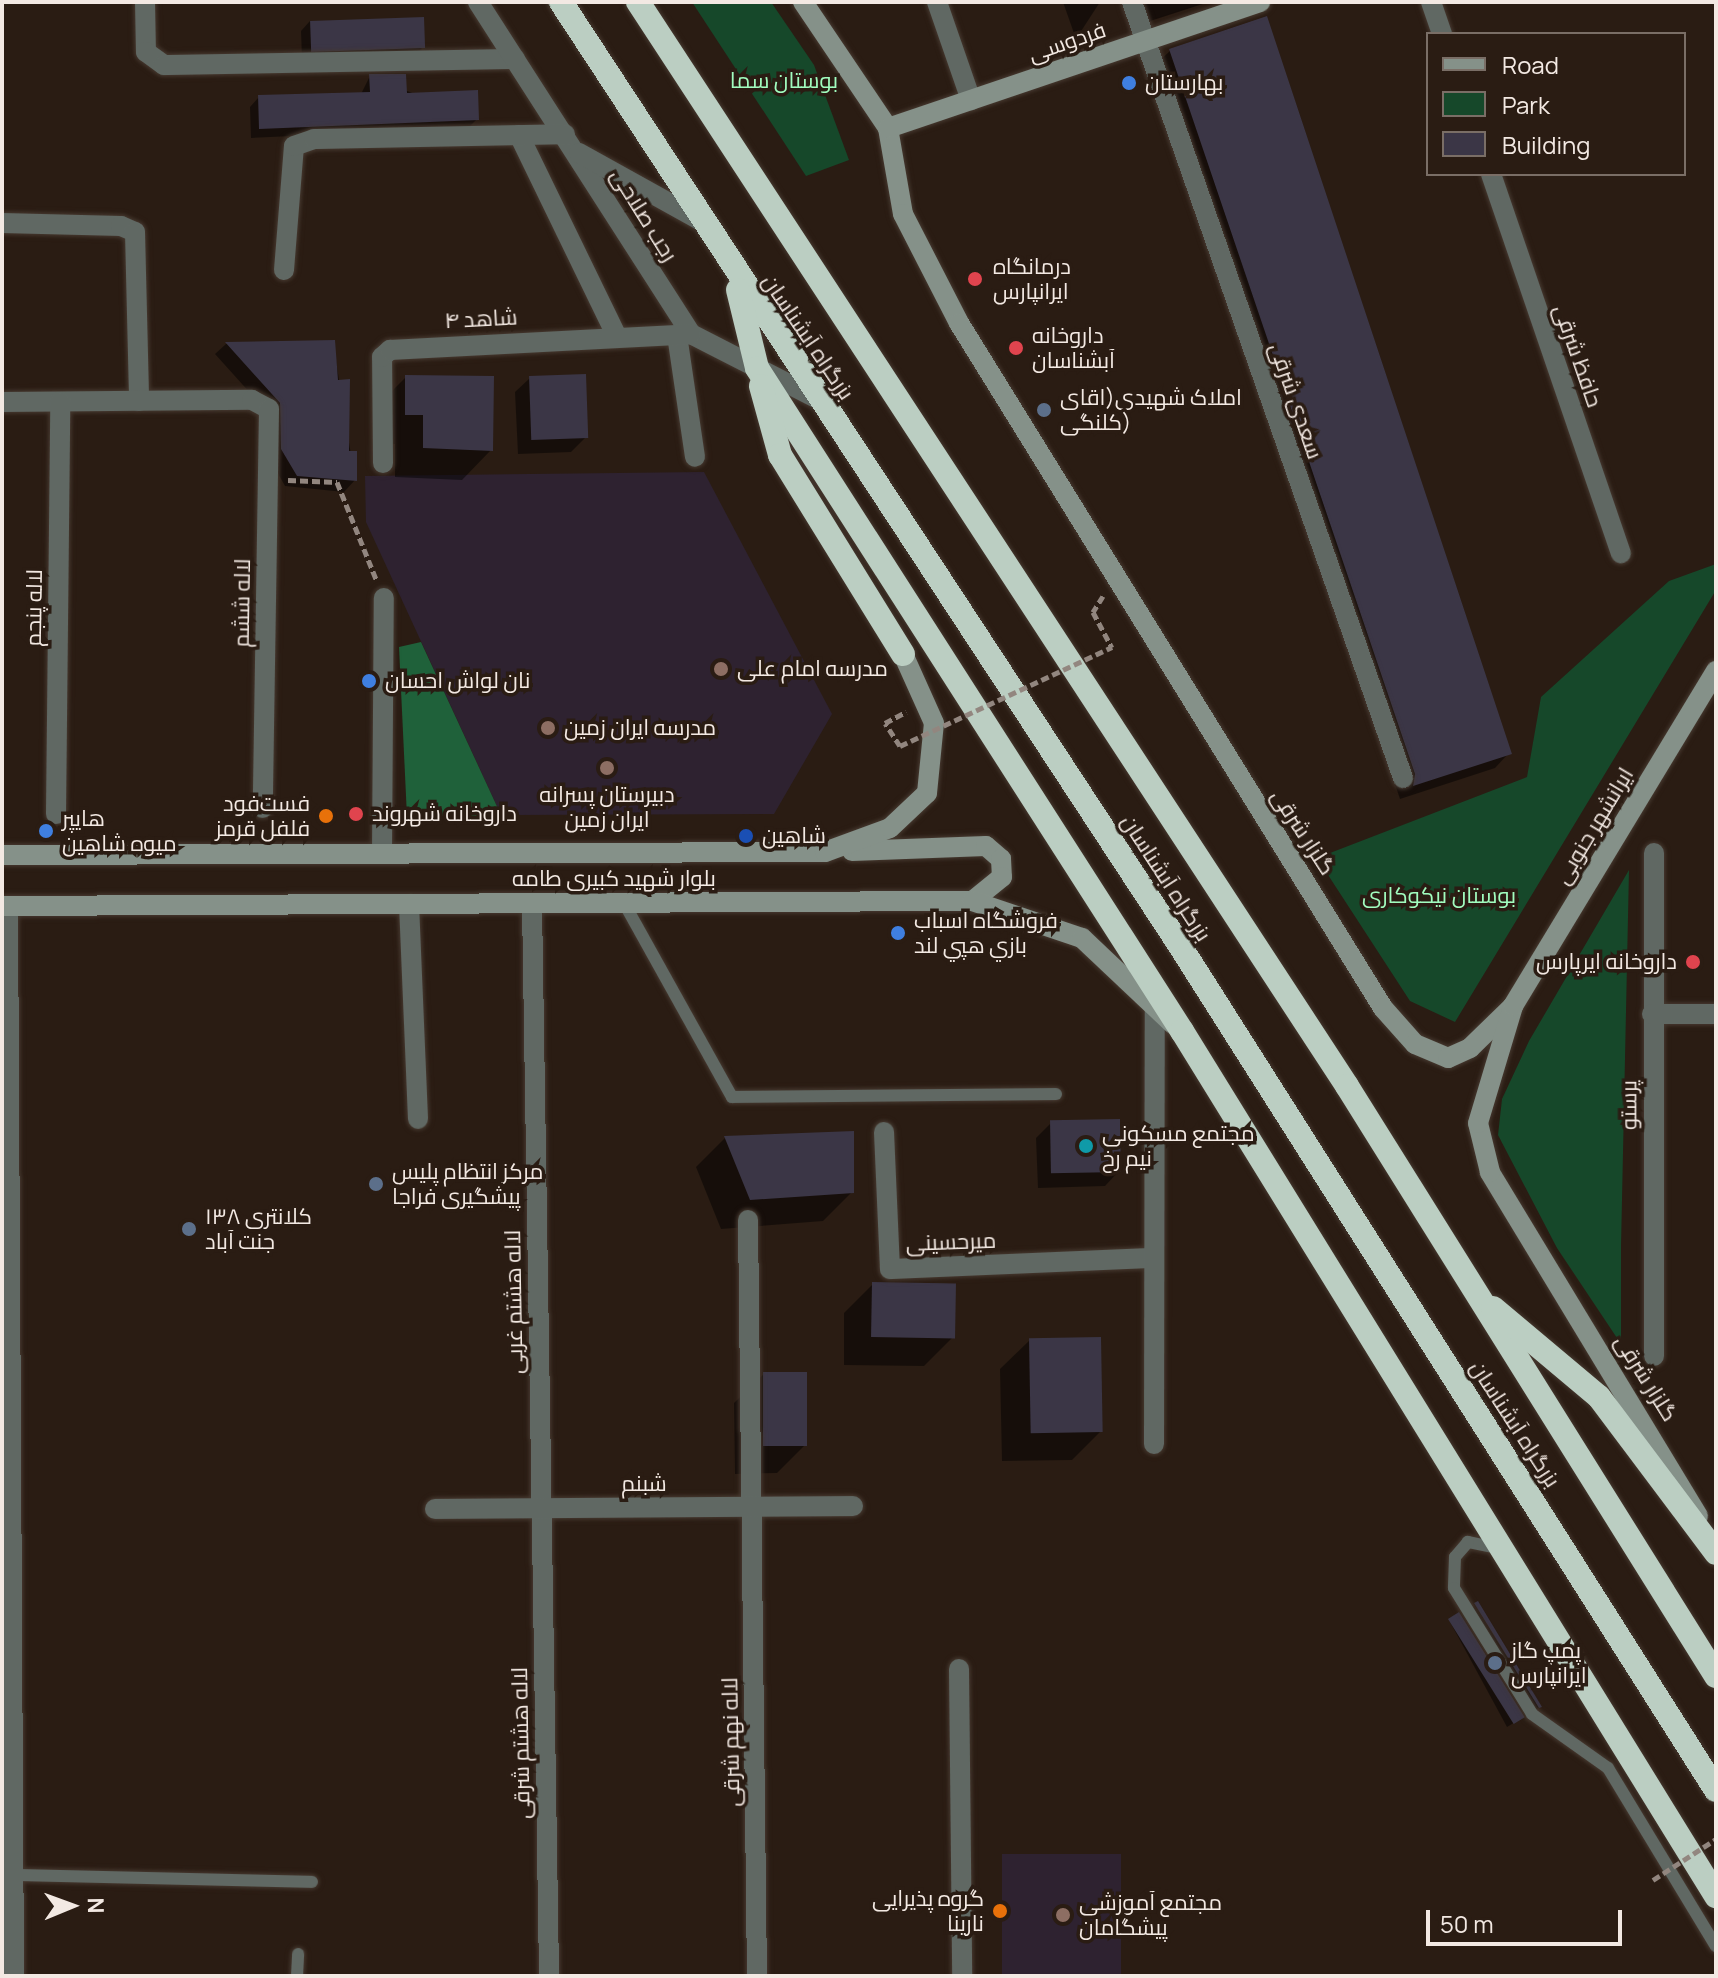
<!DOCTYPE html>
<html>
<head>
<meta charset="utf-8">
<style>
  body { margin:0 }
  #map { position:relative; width:1718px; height:1978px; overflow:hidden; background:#2a1c13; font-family:Manrope,Cairo,sans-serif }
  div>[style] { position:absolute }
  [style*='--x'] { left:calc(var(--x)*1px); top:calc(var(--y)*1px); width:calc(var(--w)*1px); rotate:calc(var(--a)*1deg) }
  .education>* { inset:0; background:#2e2230; transform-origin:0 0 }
  .green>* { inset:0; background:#16482a }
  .forest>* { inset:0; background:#1f613a }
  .shadow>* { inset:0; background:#0007 }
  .building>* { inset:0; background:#3b3646; transform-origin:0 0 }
  .path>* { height:5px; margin-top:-2.5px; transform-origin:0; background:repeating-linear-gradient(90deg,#92867f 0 8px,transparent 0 12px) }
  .roads { filter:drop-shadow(0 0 2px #463930) drop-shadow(0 0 2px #463930) }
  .lane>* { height:12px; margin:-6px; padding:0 6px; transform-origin:6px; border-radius:6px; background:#606863 }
  .street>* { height:20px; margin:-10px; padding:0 10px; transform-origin:10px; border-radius:10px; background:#606863 }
  .secondary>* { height:20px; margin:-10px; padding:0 10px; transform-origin:10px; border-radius:10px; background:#859189 }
  .highway>* { height:24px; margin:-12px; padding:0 12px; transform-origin:12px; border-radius:12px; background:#bbcec2 }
  .path-bridge>* { height:5px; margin-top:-2.5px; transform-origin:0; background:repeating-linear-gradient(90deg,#92867f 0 8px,transparent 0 12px) }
  .dots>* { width:22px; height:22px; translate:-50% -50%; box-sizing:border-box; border:4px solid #2a1c13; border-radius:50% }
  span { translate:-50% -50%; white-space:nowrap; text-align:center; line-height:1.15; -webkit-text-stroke:7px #2a1c13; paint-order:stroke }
  .street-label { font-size:22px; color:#f3e9e3 }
  .park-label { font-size:22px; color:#a1fdbf }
  .poi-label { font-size:22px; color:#f3e9e3 }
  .left { translate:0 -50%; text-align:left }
  .right { translate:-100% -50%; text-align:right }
  .frame { position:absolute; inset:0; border:4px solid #f3e9e3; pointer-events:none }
  .legend { position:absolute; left:1426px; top:32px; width:260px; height:144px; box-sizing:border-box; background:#2a1c13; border:2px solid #7a6e66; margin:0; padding:10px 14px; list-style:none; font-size:24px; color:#f3e9e3 }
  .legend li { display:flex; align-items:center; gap:16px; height:40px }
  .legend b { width:40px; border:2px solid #7a6e66 }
  .north { position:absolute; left:32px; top:1866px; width:80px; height:80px; -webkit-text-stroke:6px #2a1c13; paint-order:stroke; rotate:89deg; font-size:22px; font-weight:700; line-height:32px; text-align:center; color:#f3e9e3 }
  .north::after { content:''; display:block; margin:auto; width:28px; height:36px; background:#f3e9e3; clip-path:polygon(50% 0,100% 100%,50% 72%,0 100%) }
  .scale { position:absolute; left:1426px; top:1910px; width:196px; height:36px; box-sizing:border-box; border:4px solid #f3e9e3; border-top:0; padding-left:10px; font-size:24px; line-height:28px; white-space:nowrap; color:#f3e9e3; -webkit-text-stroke:6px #2a1c13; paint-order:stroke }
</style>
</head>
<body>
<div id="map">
  <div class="education">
    <i style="clip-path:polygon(704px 472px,832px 714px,774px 814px,501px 815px,366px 522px,365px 476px)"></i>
    <i style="left:1002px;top:1854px;width:119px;height:122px"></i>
  </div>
  <div class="green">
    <i style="clip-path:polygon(692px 2px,771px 2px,814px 65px,849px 160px,806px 176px)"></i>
    <i style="clip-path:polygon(1716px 564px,1716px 590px,1455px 1022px,1410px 1001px,1317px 858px,1527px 777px,1541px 697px,1669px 581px)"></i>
    <i style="clip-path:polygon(1629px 870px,1621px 1247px,1621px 1344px,1557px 1248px,1498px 1135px,1502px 1099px,1529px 1041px)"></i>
  </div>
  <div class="forest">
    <i style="clip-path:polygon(421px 642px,501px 815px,407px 817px,399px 647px)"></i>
  </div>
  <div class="shadow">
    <i style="clip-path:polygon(1063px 2px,1100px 2px,1076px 39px)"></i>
    <i style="clip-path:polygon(1137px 2px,1209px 2px,1144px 23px)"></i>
    <i style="clip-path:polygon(310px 21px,423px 47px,414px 56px,302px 58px,301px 31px)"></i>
    <i style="clip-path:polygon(1170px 51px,1509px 753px,1495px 768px,1400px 799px,1155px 65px)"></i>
    <i style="clip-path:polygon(370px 76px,477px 119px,468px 128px,251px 138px,250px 107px,259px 97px,361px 94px)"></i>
    <i style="clip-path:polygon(333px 342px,355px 480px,344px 492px,285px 486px,271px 461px,270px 415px,215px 354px,226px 344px)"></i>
    <i style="clip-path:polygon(406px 377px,491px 450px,462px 480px,395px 477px,395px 444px,376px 443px,377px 406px)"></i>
    <i style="clip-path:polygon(530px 378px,586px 437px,571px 452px,518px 454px,515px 392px)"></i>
    <i style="clip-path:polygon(1051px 1123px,1119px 1171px,1105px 1186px,1038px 1188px,1036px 1138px)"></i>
    <i style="clip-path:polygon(725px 1138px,852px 1192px,823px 1221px,721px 1229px,696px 1167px)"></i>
    <i style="clip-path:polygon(873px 1284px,954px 1336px,924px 1366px,844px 1365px,844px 1313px)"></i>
    <i style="clip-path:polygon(1030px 1340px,1101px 1431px,1072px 1460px,1002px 1461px,1000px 1369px)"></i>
    <i style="clip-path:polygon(764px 1374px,806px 1444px,777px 1473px,735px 1474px,734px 1403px)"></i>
    <i style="clip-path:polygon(1474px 1606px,1539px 1707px,1535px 1711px,1471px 1609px)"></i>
    <i style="clip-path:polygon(1449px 1620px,1517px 1721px,1507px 1727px)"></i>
  </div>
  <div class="building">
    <i style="clip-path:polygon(1267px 16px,1512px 754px,1413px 786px,1415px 774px,1169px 49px)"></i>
    <i style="left:424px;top:17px;width:31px;height:114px;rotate:88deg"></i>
    <i style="clip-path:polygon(369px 74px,406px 74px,407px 93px,478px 90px,479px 120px,259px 129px,258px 95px,370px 92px)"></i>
    <i style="clip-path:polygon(335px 340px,338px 380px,350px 379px,349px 451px,357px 451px,357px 481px,297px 476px,281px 449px,280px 403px,225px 342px)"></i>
    <i style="left:586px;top:374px;width:64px;height:57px;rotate:88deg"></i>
    <i style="clip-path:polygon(405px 375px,494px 376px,493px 451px,423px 448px,423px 415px,405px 415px)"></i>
    <i style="left:1120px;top:1119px;width:53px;height:70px;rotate:89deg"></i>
    <i style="clip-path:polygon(854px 1131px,854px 1193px,750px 1200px,724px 1136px)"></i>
    <i style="left:872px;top:1282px;width:84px;height:55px;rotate:1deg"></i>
    <i style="left:1101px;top:1337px;width:95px;height:72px;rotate:89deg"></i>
    <i style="left:763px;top:1372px;width:44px;height:74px"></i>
    <i style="clip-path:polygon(1478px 1601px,1542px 1707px,1539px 1708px,1474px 1603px)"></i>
    <i style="left:1459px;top:1612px;width:124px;height:13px;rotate:58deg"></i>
  </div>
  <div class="path">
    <i style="--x:288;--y:480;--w:49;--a:2.3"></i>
    <i style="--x:337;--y:482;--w:105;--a:68.1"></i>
    <i style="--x:1103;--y:596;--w:19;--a:122"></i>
    <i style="--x:1093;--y:612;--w:40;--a:62"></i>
    <i style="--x:900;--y:746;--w:27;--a:-123"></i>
    <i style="--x:885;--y:723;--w:24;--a:-28"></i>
  </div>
  <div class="roads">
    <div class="lane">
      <i style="--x:624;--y:903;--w:222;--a:60.9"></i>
      <i style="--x:732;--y:1097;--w:324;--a:-0.5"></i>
      <i style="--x:1497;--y:1548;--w:30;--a:-168"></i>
      <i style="--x:1468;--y:1542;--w:20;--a:131"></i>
      <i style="--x:1455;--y:1557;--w:31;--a:92"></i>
      <i style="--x:1454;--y:1588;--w:148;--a:58.2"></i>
      <i style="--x:1532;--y:1714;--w:93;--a:35.4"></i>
      <i style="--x:1608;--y:1768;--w:208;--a:58.8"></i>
      <i style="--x:13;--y:1875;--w:299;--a:1.3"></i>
      <i style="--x:297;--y:1976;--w:22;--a:-87"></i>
    </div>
    <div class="street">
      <i style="--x:145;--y:2;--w:50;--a:88.9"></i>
      <i style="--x:146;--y:52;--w:22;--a:36"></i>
      <i style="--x:164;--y:65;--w:351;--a:-1"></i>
      <i style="--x:478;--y:2;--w:394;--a:57.3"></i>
      <i style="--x:691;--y:334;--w:143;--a:27.1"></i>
      <i style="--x:937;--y:2;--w:104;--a:70.9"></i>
      <i style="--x:1132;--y:2;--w:822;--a:70.75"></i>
      <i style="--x:1431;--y:2;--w:34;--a:71"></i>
      <i style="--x:519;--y:135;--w:225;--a:64.1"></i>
      <i style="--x:579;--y:153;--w:138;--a:29"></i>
      <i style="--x:1491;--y:174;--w:401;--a:71.1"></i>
      <i style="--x:2;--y:223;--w:119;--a:1.4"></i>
      <i style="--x:121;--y:226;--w:15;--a:23"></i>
      <i style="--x:135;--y:232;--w:169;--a:88.6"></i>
      <i style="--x:284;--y:270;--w:124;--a:-85.4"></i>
      <i style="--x:294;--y:146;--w:21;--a:-19"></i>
      <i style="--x:314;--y:139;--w:251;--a:-1.1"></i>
      <i style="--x:677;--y:335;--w:123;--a:81.6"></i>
      <i style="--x:2;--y:402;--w:250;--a:-0.5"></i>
      <i style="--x:252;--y:400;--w:19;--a:28"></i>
      <i style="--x:269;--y:409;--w:399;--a:90.9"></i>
      <i style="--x:383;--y:463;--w:106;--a:-90.5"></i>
      <i style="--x:382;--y:357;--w:11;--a:-41"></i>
      <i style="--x:390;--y:350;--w:301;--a:-3"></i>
      <i style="--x:56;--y:814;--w:412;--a:-89.4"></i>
      <i style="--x:1654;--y:853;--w:503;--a:90"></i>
      <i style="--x:382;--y:854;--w:256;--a:-89.6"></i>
      <i style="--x:532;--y:903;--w:1073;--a:89.09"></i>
      <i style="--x:409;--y:904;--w:215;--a:87.6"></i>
      <i style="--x:8;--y:906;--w:1070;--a:89.68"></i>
      <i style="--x:1652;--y:1014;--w:64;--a:0"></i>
      <i style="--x:884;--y:1132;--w:137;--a:87.5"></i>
      <i style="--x:890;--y:1269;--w:262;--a:-2.4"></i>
      <i style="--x:748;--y:1220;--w:756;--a:89.32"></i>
      <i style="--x:1154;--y:1444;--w:435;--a:-89.9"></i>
      <i style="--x:435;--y:1509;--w:418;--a:-0.4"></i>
      <i style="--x:959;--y:1669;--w:307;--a:89.4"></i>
    </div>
    <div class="secondary">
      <i style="--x:803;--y:2;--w:152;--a:56"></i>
      <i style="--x:888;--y:128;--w:87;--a:80.1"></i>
      <i style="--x:903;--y:214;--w:123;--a:62.8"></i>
      <i style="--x:959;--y:323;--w:806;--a:58.24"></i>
      <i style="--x:1383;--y:1008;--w:48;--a:48.4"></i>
      <i style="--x:1415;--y:1044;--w:36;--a:23"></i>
      <i style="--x:1448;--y:1058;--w:24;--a:-24"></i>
      <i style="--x:1470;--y:1048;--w:60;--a:-44.3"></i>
      <i style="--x:888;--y:128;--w:393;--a:-18.7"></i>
      <i style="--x:852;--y:851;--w:134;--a:-2.1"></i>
      <i style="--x:986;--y:846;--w:20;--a:41"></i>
      <i style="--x:1001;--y:859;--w:18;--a:87"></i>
      <i style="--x:1002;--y:877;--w:38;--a:141"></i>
      <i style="--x:2;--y:855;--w:823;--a:-0.21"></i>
      <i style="--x:825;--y:852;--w:69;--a:-20.3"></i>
      <i style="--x:890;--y:828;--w:51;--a:-43.4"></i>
      <i style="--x:927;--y:793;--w:70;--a:-84.3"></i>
      <i style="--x:934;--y:723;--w:76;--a:-114.2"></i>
      <i style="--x:2;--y:906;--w:970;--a:-0.3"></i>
      <i style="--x:972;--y:901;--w:116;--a:18.6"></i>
      <i style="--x:1082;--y:938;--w:125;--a:43.4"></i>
      <i style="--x:1698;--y:1516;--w:402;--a:-121.2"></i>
      <i style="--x:1490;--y:1172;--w:50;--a:-103.8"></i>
      <i style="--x:1478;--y:1123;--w:122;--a:-73.3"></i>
      <i style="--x:1513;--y:1006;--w:392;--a:-58.8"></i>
    </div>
    <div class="highway">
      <i style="--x:561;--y:2;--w:1119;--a:56.74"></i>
      <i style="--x:1175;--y:938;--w:1009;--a:57.59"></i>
      <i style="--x:638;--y:2;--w:1295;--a:56.81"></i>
      <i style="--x:1347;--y:1086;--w:696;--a:57.98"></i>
      <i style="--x:738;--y:290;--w:80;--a:76.3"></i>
      <i style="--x:757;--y:368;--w:788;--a:57.34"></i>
      <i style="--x:1182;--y:1031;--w:1017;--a:58.31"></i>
      <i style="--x:761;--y:386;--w:72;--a:74.6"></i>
      <i style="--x:780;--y:455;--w:234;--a:58.3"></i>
      <i style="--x:1493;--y:1308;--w:138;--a:40"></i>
      <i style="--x:1599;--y:1397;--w:195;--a:53.1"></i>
    </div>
  </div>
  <div class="path-bridge">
    <i style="--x:900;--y:746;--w:234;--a:-25"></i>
    <i style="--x:1653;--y:1880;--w:75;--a:-33.1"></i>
  </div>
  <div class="dots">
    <i style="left:1129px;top:83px;background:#3f7fe0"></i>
    <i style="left:975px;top:279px;background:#e0444e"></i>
    <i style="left:1016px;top:348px;background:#e0444e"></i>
    <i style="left:1044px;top:410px;background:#5c6f8a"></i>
    <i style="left:721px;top:669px;background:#8d6e63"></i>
    <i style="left:369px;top:681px;background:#3f7fe0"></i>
    <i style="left:548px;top:728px;background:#8d6e63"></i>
    <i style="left:607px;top:768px;background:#8d6e63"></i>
    <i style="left:356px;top:814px;background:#e0444e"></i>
    <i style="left:326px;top:816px;background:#e8710a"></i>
    <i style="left:46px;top:831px;background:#3f7fe0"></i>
    <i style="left:746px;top:836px;background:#1a4fb4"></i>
    <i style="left:898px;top:933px;background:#3f7fe0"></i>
    <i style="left:1693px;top:962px;background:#e0444e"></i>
    <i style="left:1086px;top:1146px;background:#0f9aa8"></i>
    <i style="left:376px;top:1184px;background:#5c6f8a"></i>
    <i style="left:189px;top:1229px;background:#5c6f8a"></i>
    <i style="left:1495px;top:1663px;background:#5c6f8a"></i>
    <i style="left:1000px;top:1911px;background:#e8710a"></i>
    <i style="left:1063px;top:1915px;background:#8d6e63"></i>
  </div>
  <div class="street-label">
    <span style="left:1067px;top:42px;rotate:-19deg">فردوسی</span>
    <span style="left:644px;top:215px;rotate:58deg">رجب صلاحی</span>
    <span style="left:481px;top:319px;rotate:-3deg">شاهد ۴</span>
    <span style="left:808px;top:337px;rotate:56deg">بزرگراه آبشناسان</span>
    <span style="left:1578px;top:356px;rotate:71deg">حافظ شرقی</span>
    <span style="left:1296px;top:401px;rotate:71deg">سعدی شرقی</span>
    <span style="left:242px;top:603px;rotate:-89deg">لاله ششم</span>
    <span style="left:34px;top:608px;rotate:-89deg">لاله پنجم</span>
    <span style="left:1594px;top:826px;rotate:-59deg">ایرانشهر جنوبی</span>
    <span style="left:1303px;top:832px;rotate:57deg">گلزار شرقی</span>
    <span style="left:1166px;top:878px;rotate:57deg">بزرگراه آبشناسان</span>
    <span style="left:614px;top:879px">بلوار شهید کبیری طامه</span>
    <span style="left:1629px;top:1105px;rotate:-90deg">پرستو</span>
    <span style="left:951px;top:1242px;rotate:-2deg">میرحسینی</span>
    <span style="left:514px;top:1302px;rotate:-91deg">لاله هشتم غربی</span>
    <span style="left:1646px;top:1378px;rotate:58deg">گلزار شرقی</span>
    <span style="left:1515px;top:1424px;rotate:57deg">بزرگراه آبشناسان</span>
    <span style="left:644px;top:1484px">شبنم</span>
    <span style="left:731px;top:1742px;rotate:-91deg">لاله نهم شرقی</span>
    <span style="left:521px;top:1743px;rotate:-91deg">لاله هشتم شرقی</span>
  </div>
  <div class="park-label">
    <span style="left:784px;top:81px">بوستان سما</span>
    <span style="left:1439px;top:896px">بوستان نیکوکاری</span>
  </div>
  <div class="poi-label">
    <span class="left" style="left:1145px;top:83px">بهارستان</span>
    <span class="left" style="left:993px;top:279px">درمانگاه<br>ایرانپارس</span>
    <span class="left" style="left:1032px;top:348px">داروخانه<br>آبشناسان</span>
    <span class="left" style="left:1060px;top:410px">املاک شهیدی(اقای<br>کلنگی)</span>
    <span class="left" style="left:737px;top:669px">مدرسه امام علی</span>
    <span class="left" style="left:385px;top:681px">نان لواش احسان</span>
    <span class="left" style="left:564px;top:728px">مدرسه ایران زمین</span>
    <span style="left:607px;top:807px">دبیرستان پسرانه<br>ایران زمین</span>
    <span class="right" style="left:310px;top:816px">فست‌فود<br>فلفل قرمز</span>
    <span class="left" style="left:372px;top:814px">داروخانه شهروند</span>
    <span class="left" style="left:62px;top:831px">هایپر<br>میوه شاهین</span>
    <span class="left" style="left:762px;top:836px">شاهین</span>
    <span class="left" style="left:914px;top:933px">فروشگاه اسباب<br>بازي هپي لند</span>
    <span class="right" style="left:1677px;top:962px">داروخانه ایرپارس</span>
    <span class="left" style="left:1102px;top:1146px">مجتمع مسکونی<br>نیم رخ</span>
    <span class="left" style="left:392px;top:1184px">مرکز انتظام پلیس<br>پیشگیری فراجا</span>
    <span class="left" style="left:205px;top:1229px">کلانتری ۱۳۸<br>جنت آباد</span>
    <span class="left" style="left:1511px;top:1663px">پمپ گاز<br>ایرانپارس</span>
    <span class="right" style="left:984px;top:1911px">گروه پذیرایی<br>نارینا</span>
    <span class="left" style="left:1079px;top:1915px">مجتمع آموزشی<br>پیشگامان</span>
  </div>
  <div class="frame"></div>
  <ul class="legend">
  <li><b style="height:10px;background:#859189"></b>Road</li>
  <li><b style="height:22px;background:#16482a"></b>Park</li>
  <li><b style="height:22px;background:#3b3646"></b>Building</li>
  </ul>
  <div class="north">N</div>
  <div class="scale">50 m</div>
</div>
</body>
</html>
